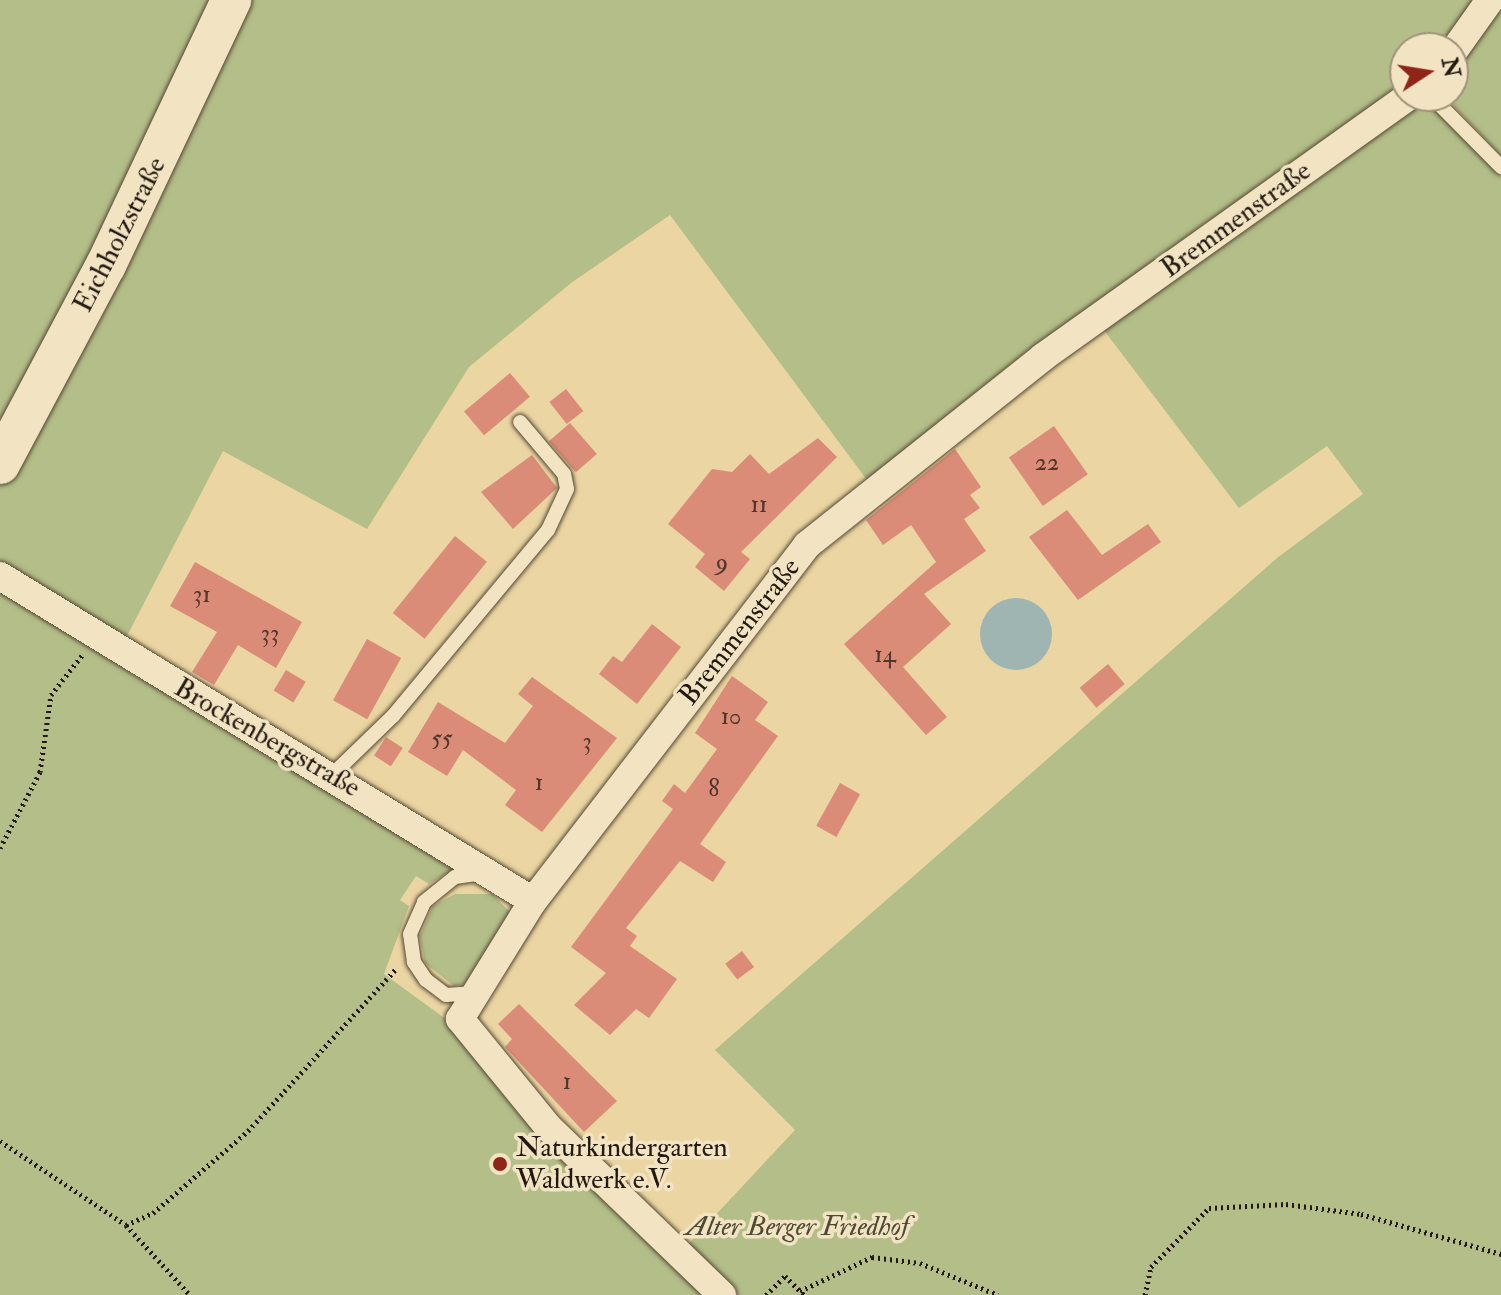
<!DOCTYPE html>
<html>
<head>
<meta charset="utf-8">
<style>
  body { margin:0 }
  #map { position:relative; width:1501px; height:1295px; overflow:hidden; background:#ebd5a2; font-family:"IM FELL Double Pica",serif }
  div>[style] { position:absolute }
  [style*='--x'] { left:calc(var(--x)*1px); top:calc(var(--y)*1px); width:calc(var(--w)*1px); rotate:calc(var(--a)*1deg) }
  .green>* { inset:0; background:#b3be88 }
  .water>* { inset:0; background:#9eb5b2 }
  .round { border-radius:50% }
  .building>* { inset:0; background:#da8c79; transform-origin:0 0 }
  .path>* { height:5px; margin-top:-2.5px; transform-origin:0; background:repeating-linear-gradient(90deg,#231910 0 2px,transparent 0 6px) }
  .roads { filter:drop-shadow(0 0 2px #554834) drop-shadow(0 0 2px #554834) }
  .lane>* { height:14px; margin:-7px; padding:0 7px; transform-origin:7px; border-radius:7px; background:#f2e4c3 }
  .street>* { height:28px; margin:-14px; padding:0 14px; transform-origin:14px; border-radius:14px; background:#f2e4c3 }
  .secondary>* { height:40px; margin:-20px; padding:0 20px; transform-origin:20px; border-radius:20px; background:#f2e4c3 }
  .dots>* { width:22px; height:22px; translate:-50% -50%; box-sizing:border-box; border:4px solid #f2e4c3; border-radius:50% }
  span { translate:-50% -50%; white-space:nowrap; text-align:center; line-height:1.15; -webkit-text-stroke:7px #f2e4c3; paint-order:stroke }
  .number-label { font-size:24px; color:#51362a }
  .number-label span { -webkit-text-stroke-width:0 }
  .street-label { font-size:28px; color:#231910 }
  .poi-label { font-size:28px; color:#231910 }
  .left { translate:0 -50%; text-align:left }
  .park-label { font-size:28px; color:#4e4b34; font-style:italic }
  .north { position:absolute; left:1389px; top:32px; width:80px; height:80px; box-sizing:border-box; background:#f2e4c3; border:2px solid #9f937b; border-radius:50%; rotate:78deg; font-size:22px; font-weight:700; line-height:32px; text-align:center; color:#231910 }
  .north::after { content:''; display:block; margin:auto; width:28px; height:36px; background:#8f2418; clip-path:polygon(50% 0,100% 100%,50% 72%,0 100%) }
</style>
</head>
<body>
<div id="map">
  <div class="green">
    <i style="clip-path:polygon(0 0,1479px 0,1440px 48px,1405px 48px,1405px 85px,867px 480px,670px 215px,571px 283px,469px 367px,367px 529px,223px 451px,115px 659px,457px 867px,429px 884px,416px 876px,400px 900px,409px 906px,384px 974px,454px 1025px,681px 1252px,795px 1130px,715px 1050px,1277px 558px,1363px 494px,1327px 446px,1239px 508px,1100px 325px,1425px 99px,1501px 177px,1501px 1295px,0 1295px)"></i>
    <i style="clip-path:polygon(1501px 3px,1501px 156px,1445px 96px,1453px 96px,1453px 66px)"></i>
    <i style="clip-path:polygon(455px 894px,492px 894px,511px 913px,469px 983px,454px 986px,425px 963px,420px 936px,433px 906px)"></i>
  </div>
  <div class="water">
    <i class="round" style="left:980px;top:598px;width:72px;height:72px"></i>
  </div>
  <div class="building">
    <i style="left:510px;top:373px;width:31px;height:60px;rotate:50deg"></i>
    <i style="left:566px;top:389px;width:28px;height:21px;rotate:52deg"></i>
    <i style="left:570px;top:423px;width:41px;height:28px;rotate:49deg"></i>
    <i style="left:1054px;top:426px;width:59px;height:55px;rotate:55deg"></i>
    <i style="clip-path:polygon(818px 438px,837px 457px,741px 552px,750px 559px,724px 591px,695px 567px,705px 554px,668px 524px,712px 469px,732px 472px,750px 454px,769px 474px)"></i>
    <i style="clip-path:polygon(955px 449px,981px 487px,970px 495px,980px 508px,964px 519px,986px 551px,924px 594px,951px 624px,903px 667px,947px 717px,926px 735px,844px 644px,936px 562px,911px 525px,883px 545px,866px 520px)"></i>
    <i style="clip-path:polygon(532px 455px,557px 488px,513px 529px,481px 492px)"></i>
    <i style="clip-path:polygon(1067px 510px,1102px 555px,1148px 524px,1161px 542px,1078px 600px,1029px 537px)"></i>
    <i style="left:455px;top:536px;width:41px;height:99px;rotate:39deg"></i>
    <i style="clip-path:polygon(195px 562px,302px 622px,276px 668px,238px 645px,214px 685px,192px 672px,217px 632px,170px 606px)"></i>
    <i style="clip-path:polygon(652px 624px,681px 647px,637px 704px,599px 674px,613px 656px,622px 662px)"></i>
    <i style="left:367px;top:639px;width:39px;height:70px;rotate:29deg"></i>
    <i style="left:1108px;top:664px;width:26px;height:37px;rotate:50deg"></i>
    <i style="left:286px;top:670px;width:23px;height:24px;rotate:31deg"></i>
    <i style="clip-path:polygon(732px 676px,768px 702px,755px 720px,778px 736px,700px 844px,726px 862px,713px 882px,680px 861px,626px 928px,637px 936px,630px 946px,677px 979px,649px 1018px,636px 1009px,610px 1035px,574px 1005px,606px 973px,571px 947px,673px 809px,662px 801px,674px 784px,685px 793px,717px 749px,695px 733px)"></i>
    <i style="clip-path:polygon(532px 677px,617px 738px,542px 832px,505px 805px,516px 790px,463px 750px,447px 776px,408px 752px,438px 702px,505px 743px,533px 706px,518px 694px)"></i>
    <i style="left:386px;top:737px;width:20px;height:22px;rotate:33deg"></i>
    <i style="left:840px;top:783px;width:23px;height:49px;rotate:29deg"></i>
    <i style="left:742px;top:951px;width:20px;height:21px;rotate:53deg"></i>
    <i style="clip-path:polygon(519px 1004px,617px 1101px,584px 1132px,505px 1047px,512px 1039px,498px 1024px)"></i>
  </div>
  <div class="path">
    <i style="--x:0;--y:848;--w:86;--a:-62.2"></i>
    <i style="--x:40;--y:772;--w:78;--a:-81.9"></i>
    <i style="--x:51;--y:695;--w:52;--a:-52"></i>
    <i style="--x:0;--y:1141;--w:151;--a:33.7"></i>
    <i style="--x:126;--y:1225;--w:30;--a:-24"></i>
    <i style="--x:153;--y:1213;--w:125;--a:-40.8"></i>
    <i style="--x:248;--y:1131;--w:221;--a:-47.6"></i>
    <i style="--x:126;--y:1225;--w:95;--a:47.6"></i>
    <i style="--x:800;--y:1291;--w:80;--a:-25.3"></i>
    <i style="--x:872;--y:1257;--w:48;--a:7.1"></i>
    <i style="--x:920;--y:1263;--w:84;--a:22.3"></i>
    <i style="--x:766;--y:1295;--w:27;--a:-45"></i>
    <i style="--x:785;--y:1276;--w:27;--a:45"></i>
    <i style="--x:1145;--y:1295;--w:29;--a:-78"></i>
    <i style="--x:1151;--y:1267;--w:83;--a:-45.5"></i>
    <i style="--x:1209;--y:1208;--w:77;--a:-3"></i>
    <i style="--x:1286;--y:1204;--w:76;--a:7.6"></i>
    <i style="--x:1361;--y:1214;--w:146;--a:15.9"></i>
  </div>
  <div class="roads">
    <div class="lane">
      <i style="--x:1431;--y:96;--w:100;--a:45.4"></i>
      <i style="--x:331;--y:776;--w:86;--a:-44.1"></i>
      <i style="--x:393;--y:716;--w:242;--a:-50.2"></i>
      <i style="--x:548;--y:530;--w:45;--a:-65.1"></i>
      <i style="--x:567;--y:489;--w:15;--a:-101"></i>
      <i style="--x:564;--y:474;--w:68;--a:-130.2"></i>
      <i style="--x:475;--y:993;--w:29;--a:176"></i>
      <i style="--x:446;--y:995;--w:25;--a:-143"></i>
      <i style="--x:426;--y:980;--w:22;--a:-124"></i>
      <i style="--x:414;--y:962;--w:28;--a:-98"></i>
      <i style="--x:410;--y:934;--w:35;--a:-66"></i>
      <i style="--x:424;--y:902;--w:40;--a:-39"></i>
      <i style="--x:455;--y:877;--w:28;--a:-8"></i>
    </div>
    <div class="street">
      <i style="--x:1453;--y:52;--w:64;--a:-54.6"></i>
      <i style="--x:0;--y:576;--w:624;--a:31.37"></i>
      <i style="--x:722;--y:1295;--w:240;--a:-136"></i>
      <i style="--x:549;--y:1128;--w:141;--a:-129.2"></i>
      <i style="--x:460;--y:1019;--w:139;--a:-58.3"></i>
      <i style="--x:533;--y:901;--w:449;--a:-52.4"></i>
      <i style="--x:807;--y:545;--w:302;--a:-38.5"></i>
      <i style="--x:1043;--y:357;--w:450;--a:-35.5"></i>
    </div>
    <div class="secondary">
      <i style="--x:0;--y:464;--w:225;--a:-62"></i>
      <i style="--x:106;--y:265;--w:293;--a:-64.7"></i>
    </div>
  </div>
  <div class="dots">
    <i style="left:500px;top:1164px;background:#8f2418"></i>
  </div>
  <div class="number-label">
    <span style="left:1047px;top:463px">22</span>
    <span style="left:759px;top:505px">11</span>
    <span style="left:722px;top:563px">9</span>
    <span style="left:202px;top:595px">31</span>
    <span style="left:270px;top:634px">33</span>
    <span style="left:885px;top:655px">14</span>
    <span style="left:731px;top:717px">10</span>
    <span style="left:442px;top:739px">55</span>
    <span style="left:587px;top:742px">3</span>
    <span style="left:539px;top:783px">1</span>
    <span style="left:714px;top:789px">8</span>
    <span style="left:567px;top:1082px">1</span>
  </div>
  <div class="street-label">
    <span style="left:1236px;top:220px;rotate:-36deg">Bremmenstraße</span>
    <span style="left:120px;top:235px;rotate:-63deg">Eichholzstraße</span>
    <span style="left:740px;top:632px;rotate:-52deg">Bremmenstraße</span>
    <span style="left:267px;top:738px;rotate:30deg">Brockenbergstraße</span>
  </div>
  <div class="poi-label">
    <span class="left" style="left:516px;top:1164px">Naturkindergarten<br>Waldwerk e.V.</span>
  </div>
  <div class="park-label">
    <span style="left:797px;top:1227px">Alter Berger Friedhof</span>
  </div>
  <div class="north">N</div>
</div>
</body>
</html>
